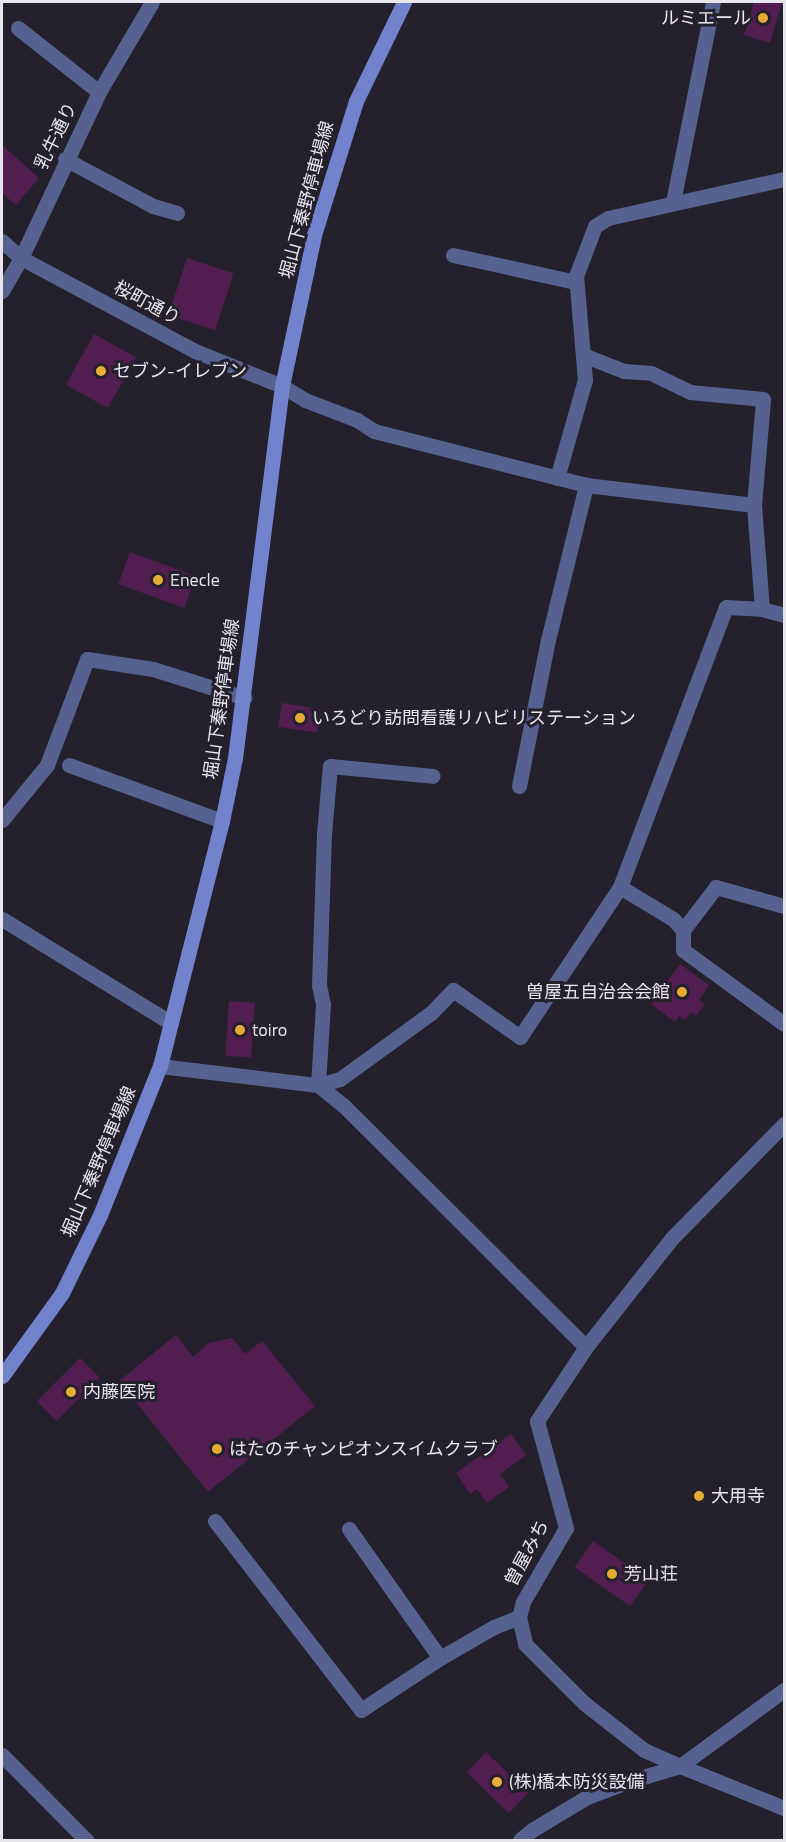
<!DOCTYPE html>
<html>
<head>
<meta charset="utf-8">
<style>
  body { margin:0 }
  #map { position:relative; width:786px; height:1842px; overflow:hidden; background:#25212c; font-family:"Titillium Web","Noto Sans JP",sans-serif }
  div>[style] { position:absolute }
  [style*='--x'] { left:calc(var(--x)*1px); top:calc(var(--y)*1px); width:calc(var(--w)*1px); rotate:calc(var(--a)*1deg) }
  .building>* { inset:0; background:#521d51; transform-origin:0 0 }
  .service>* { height:15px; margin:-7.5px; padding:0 7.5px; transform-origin:7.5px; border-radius:7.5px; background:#56618f }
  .minor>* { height:15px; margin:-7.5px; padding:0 7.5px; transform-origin:7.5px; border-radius:7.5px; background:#56618f }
  .tertiary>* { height:15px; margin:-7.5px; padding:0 7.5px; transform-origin:7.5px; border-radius:7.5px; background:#56618f }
  .secondary>* { height:15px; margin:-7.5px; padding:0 7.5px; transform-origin:7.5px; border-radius:7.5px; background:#7283ce }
  .dots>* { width:16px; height:16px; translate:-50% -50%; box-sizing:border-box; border:3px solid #25212c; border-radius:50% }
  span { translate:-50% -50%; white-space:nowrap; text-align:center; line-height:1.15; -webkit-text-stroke:6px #25212c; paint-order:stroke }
  .poi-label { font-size:18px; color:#e8e5ed }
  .right { translate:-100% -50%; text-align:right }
  .left { translate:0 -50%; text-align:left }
  .street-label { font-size:18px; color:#e8e5ed }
  .frame { position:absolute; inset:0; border:3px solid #e8e5ed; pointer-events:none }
</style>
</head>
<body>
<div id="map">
  <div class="building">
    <i style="clip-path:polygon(754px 2px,782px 2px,770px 43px,744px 35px)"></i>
    <i style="clip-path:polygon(2px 145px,39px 178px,16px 205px,2px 193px)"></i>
    <i style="left:187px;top:258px;width:49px;height:60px;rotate:18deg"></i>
    <i style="left:94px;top:334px;width:48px;height:58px;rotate:29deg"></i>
    <i style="left:130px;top:552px;width:70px;height:34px;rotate:20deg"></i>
    <i style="left:282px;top:703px;width:39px;height:24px;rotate:9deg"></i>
    <i style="clip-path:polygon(680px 964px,709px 985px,699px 1000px,705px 1004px,696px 1016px,691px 1012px,685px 1020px,679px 1016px,675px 1022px,651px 1004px)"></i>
    <i style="left:229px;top:1001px;width:26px;height:55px;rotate:4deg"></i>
    <i style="clip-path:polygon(176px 1335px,193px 1357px,209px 1343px,232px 1338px,245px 1354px,262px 1341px,315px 1406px,208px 1492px,119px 1381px)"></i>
    <i style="left:80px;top:1358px;width:28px;height:61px;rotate:45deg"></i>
    <i style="clip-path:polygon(511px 1434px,526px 1455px,500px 1474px,509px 1487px,487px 1503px,477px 1489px,470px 1494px,456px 1473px)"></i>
    <i style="left:593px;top:1541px;width:68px;height:32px;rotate:35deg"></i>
    <i style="left:486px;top:1752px;width:59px;height:28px;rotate:44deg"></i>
  </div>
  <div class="service">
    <i style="--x:453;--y:255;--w:126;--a:12.4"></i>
    <i style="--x:583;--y:355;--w:44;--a:21.3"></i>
    <i style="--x:624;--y:371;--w:27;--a:4"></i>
    <i style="--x:651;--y:373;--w:43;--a:26"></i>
    <i style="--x:690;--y:392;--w:73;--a:5.5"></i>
    <i style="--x:69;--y:765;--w:163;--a:20.1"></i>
    <i style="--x:519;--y:786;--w:149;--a:-78.8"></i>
    <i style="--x:548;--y:640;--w:160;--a:-76.2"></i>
    <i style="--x:2;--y:820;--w:71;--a:-50.7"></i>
    <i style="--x:47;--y:765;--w:113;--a:-69.3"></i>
    <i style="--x:620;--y:887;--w:62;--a:31.1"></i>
    <i style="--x:673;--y:919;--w:15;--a:48"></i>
    <i style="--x:784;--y:906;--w:71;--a:-164.4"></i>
    <i style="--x:716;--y:887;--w:54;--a:127.5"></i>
    <i style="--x:683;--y:930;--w:20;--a:90"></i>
    <i style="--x:683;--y:950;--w:125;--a:36.2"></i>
    <i style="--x:453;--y:990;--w:82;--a:35"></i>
    <i style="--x:520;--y:1037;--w:180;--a:-56.3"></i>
    <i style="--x:620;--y:887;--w:299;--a:-69.3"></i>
    <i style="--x:726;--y:607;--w:36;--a:3"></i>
    <i style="--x:215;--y:1521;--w:239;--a:52.3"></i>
    <i style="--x:361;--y:1710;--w:95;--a:-33.4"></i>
    <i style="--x:440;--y:1658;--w:62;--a:-29.9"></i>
    <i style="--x:494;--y:1627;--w:27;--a:-22"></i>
    <i style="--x:349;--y:1529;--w:158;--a:54.8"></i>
  </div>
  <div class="minor">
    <i style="--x:18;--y:28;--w:103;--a:38.3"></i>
    <i style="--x:65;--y:159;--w:100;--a:28.1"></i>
    <i style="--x:153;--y:206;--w:25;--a:16"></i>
    <i style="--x:673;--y:202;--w:204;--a:-78.7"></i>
    <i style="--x:2;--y:241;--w:25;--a:42"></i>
    <i style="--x:21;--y:258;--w:197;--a:28.1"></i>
    <i style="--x:195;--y:351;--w:94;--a:21.9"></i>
    <i style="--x:282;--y:386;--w:27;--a:31"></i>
    <i style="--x:305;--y:400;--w:56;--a:21"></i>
    <i style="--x:357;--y:420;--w:20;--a:33"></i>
    <i style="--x:374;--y:431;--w:219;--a:14.3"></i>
    <i style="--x:586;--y:485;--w:169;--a:6.8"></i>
    <i style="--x:754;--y:505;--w:104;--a:85.6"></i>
    <i style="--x:762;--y:609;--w:23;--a:15"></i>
    <i style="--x:2;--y:291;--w:38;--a:-60"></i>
    <i style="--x:21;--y:258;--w:183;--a:-64.8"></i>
    <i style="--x:99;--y:92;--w:104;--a:-59.5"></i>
    <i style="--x:557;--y:478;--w:102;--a:-74.1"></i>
    <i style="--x:585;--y:380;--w:104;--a:-94.9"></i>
    <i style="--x:576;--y:276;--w:53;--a:-69.2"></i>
    <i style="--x:595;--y:226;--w:15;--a:-32"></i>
    <i style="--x:608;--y:218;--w:180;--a:-12.5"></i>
    <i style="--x:754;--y:505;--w:106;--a:-85.1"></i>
    <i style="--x:87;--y:659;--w:67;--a:8.6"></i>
    <i style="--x:153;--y:669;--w:96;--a:17.5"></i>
    <i style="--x:2;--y:919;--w:198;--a:31.6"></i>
    <i style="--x:160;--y:1066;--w:159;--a:6.9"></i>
    <i style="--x:318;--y:1085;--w:23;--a:-15"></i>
    <i style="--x:340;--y:1079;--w:112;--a:-36"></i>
    <i style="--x:431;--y:1013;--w:32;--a:-46"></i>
    <i style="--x:318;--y:1085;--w:81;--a:-86.5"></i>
    <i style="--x:323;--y:1004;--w:19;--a:-102"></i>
    <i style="--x:319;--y:985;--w:151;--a:-88.1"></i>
    <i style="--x:324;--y:834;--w:68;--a:-85"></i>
    <i style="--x:330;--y:766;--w:103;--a:5.5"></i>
    <i style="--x:318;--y:1085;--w:32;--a:39"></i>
    <i style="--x:343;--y:1105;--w:343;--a:44.9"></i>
    <i style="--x:784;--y:1124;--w:160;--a:134.5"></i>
    <i style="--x:672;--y:1238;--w:139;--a:128.3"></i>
    <i style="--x:586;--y:1347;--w:89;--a:123.5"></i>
    <i style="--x:537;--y:1421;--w:111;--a:74.8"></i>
    <i style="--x:566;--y:1528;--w:86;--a:120.2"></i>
    <i style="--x:523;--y:1602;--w:16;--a:105"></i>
    <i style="--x:519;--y:1617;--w:28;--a:77"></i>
    <i style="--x:525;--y:1644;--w:83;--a:45"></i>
    <i style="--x:584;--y:1703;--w:76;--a:38.1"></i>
    <i style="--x:644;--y:1750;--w:39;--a:24"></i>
    <i style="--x:680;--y:1766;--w:129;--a:-36.2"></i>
    <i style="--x:2;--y:1755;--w:120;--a:45.3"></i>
  </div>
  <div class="tertiary">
    <i style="--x:520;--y:1840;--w:16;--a:-40"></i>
    <i style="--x:532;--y:1830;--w:64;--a:-31"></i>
    <i style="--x:587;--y:1797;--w:49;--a:-20.3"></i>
    <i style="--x:633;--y:1780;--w:49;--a:-16.6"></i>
    <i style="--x:680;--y:1766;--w:112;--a:22"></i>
  </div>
  <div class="secondary">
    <i style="--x:2;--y:1376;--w:102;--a:-54.1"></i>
    <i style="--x:62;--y:1293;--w:87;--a:-64"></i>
    <i style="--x:100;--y:1215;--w:161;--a:-68.1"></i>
    <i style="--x:160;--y:1066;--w:253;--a:-75.8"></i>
    <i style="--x:222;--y:821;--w:64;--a:-78.3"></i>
    <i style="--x:235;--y:758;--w:375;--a:-82.8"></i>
    <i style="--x:282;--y:386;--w:154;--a:-78"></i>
    <i style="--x:314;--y:235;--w:140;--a:-72.6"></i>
    <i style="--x:356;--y:101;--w:110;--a:-64.1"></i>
  </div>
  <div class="dots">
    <i style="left:763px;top:18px;background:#e7ac37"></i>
    <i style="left:101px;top:371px;background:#e7ac37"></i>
    <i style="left:158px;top:580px;background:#e7ac37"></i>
    <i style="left:300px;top:718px;background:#e7ac37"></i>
    <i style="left:682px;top:992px;background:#e7ac37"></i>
    <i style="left:240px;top:1030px;background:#e7ac37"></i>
    <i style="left:71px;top:1392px;background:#e7ac37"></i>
    <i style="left:217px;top:1449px;background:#e7ac37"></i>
    <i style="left:699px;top:1496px;background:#e7ac37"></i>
    <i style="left:612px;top:1574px;background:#e7ac37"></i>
    <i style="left:497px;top:1782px;background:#e7ac37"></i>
  </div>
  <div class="poi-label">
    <span class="right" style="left:751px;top:18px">ルミエール</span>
    <span class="left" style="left:113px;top:371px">セブン-イレブン</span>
    <span class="left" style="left:170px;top:580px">Enecle</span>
    <span class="left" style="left:312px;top:718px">いろどり訪問看護リハビリステーション</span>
    <span class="right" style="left:670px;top:992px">曽屋五自治会会館</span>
    <span class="left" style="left:252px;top:1030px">toiro</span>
    <span class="left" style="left:83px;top:1392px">内藤医院</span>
    <span class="left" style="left:229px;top:1449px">はたのチャンピオンスイムクラブ</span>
    <span class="left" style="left:711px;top:1496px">大用寺</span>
    <span class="left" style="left:624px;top:1574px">芳山荘</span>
    <span class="left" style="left:509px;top:1782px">(株)橋本防災設備</span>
  </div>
  <div class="street-label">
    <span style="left:56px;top:136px;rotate:-64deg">乳牛通り</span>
    <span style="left:307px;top:200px;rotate:-75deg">堀山下秦野停車場線</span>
    <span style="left:147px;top:303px;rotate:28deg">桜町通り</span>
    <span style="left:222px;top:699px;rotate:-82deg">堀山下秦野停車場線</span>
    <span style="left:99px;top:1162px;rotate:-67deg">堀山下秦野停車場線</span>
    <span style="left:527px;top:1553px;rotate:-62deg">曽屋みち</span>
  </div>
  <div class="frame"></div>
</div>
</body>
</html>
